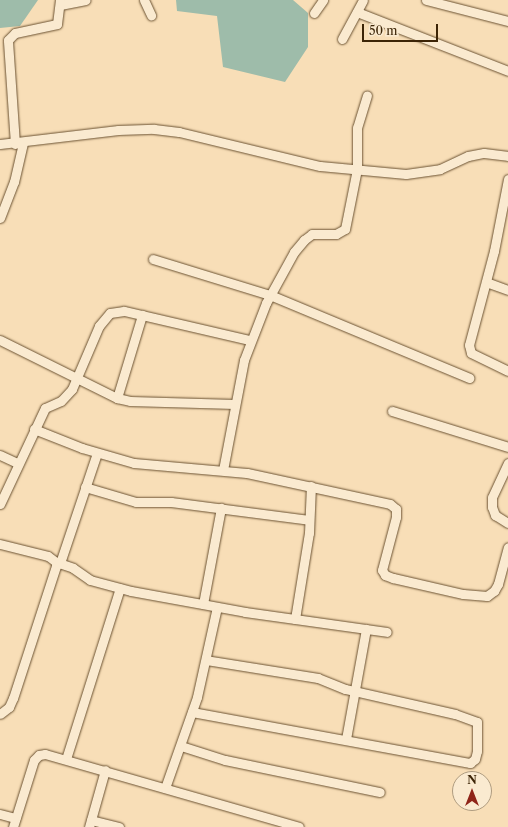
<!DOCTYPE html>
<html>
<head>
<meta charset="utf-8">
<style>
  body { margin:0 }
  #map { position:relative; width:508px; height:827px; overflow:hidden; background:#f8deb7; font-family:"Libre Caslon Text",serif }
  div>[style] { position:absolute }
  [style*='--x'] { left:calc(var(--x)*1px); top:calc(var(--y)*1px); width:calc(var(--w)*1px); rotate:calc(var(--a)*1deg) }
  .water>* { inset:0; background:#9ebcaa }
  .roads { filter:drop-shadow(0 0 1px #6b5232) drop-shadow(0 0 1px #6b5232) }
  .minor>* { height:9px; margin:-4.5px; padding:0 4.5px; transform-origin:4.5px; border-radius:4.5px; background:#faead0 }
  span { translate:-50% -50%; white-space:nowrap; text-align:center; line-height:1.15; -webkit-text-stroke:3px #faead0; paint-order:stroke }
  .north { position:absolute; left:452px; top:771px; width:40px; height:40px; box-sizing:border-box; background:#faead0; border:1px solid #ae9b7f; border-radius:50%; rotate:0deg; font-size:11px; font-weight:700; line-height:16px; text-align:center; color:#3c2406 }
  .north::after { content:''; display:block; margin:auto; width:14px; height:18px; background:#8f2418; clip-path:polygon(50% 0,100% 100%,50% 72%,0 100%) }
  .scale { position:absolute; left:362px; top:24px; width:76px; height:18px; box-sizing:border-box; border:2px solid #3c2406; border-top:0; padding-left:5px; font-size:12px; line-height:14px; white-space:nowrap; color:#3c2406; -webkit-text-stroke:3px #faead0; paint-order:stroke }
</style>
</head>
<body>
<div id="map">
  <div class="water">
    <i style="clip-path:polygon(0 0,38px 0,20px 26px,0 28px)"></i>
    <i style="clip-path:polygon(176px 0,293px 0,308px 13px,308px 47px,285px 82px,223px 67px,217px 16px,177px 11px)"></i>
  </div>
  <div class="roads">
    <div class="minor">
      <i style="--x:144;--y:0;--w:17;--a:65"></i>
      <i style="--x:426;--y:0;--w:85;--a:14.4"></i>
      <i style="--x:60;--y:5;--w:26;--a:-11"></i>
      <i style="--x:357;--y:12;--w:162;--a:21.3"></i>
      <i style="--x:314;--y:13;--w:16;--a:-55"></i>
      <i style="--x:342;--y:39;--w:44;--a:-61.7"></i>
      <i style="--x:0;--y:144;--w:119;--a:-6.8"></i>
      <i style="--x:118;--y:130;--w:36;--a:-2"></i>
      <i style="--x:154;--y:129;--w:25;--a:7"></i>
      <i style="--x:179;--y:132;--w:145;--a:13.6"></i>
      <i style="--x:320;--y:166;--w:86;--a:5.3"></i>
      <i style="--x:406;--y:174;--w:34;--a:-8"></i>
      <i style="--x:440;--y:169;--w:31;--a:-25"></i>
      <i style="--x:468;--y:156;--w:16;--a:-11"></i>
      <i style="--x:484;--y:153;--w:24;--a:7"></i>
      <i style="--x:15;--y:144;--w:104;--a:-93.9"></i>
      <i style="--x:8;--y:40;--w:10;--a:-45"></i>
      <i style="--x:15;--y:33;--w:43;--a:-12.1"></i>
      <i style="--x:57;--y:24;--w:24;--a:-83"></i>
      <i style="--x:508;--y:179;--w:73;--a:101"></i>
      <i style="--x:494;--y:251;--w:97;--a:104.9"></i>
      <i style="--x:469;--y:345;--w:8;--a:76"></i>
      <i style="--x:471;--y:353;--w:41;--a:25.9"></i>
      <i style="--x:0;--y:218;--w:39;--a:-69"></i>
      <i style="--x:14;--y:182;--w:40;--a:-77"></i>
      <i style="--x:153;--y:259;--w:122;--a:17.1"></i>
      <i style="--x:270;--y:295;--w:216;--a:22.6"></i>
      <i style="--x:486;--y:282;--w:23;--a:20"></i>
      <i style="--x:0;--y:340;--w:131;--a:26.4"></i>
      <i style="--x:117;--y:398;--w:13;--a:13"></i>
      <i style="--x:130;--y:401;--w:105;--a:1.6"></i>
      <i style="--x:117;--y:398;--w:87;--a:-73.2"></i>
      <i style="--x:392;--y:411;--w:121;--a:17.2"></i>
      <i style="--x:34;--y:429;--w:52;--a:21.6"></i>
      <i style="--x:82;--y:448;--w:54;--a:16.1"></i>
      <i style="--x:134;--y:463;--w:113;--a:5.1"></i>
      <i style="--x:247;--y:473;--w:146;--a:12.2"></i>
      <i style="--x:390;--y:504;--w:8;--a:40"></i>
      <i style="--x:396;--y:509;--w:8;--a:90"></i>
      <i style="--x:396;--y:517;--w:55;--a:104.8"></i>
      <i style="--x:382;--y:570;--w:6;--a:59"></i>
      <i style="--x:385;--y:575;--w:9;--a:21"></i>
      <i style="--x:393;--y:578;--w:72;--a:12.9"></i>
      <i style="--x:463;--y:594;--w:24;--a:5"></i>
      <i style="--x:487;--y:596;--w:9;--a:-36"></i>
      <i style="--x:494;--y:591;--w:8;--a:-60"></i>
      <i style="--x:498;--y:584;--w:38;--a:-75"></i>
      <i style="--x:0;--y:455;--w:19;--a:25"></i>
      <i style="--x:508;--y:463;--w:38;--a:115"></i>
      <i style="--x:492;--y:498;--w:9;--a:90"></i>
      <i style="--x:492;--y:507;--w:9;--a:69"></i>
      <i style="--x:495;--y:515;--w:15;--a:32"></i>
      <i style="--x:223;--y:470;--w:112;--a:-79.2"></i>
      <i style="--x:244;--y:360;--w:61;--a:-68.9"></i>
      <i style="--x:266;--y:303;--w:58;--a:-61.2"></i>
      <i style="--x:294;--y:252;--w:16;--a:-50"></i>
      <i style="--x:304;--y:240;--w:10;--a:-37"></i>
      <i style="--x:312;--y:234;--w:24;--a:0"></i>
      <i style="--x:336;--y:234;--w:10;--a:-29"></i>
      <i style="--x:345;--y:229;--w:61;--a:-78.7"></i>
      <i style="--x:357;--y:169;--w:41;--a:-90"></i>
      <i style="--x:357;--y:128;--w:34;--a:-73"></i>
      <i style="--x:85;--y:487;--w:53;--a:16.4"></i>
      <i style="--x:136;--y:502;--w:35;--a:0"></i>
      <i style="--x:171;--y:502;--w:139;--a:7.4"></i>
      <i style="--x:0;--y:504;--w:106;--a:-64.9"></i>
      <i style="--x:45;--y:408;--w:17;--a:-24"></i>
      <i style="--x:61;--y:401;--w:16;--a:-47"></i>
      <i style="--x:72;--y:389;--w:69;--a:-66.8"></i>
      <i style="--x:99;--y:326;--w:17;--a:-50"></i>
      <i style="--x:110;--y:313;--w:14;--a:-8"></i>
      <i style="--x:124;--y:311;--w:129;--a:13"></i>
      <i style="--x:0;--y:544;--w:49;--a:14"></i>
      <i style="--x:48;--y:556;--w:10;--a:37"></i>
      <i style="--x:56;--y:562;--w:4;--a:90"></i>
      <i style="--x:56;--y:566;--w:139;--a:108"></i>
      <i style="--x:13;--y:698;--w:10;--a:114"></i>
      <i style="--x:9;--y:707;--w:11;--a:142"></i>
      <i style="--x:56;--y:562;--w:18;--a:19"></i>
      <i style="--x:73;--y:568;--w:21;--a:35"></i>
      <i style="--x:90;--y:580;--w:42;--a:15"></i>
      <i style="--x:131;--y:591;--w:116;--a:10.4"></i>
      <i style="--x:245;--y:612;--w:143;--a:8"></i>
      <i style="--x:60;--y:563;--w:116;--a:-71.4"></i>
      <i style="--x:203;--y:604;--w:98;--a:-79.4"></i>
      <i style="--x:295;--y:619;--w:87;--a:-80.8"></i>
      <i style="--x:309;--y:533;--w:47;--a:-87.6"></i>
      <i style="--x:192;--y:712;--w:283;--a:10.4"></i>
      <i style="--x:470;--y:763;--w:6;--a:-39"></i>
      <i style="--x:475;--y:759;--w:8;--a:-76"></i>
      <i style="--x:477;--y:751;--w:29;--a:-90"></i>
      <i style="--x:477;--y:722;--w:23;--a:-160"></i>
      <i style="--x:455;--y:714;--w:113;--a:-167.2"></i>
      <i style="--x:345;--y:689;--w:29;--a:-158"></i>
      <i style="--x:318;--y:678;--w:113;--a:-170.9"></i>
      <i style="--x:346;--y:739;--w:112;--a:-79.7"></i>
      <i style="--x:181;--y:746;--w:46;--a:17.7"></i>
      <i style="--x:225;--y:760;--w:158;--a:11.7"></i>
      <i style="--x:66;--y:759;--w:179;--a:-72.5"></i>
      <i style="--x:165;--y:788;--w:96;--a:-70.6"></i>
      <i style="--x:197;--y:697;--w:92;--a:-77.5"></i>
      <i style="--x:0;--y:814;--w:16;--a:15"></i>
      <i style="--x:91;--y:820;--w:29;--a:14"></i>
      <i style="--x:13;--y:827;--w:70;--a:-72.6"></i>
      <i style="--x:34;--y:760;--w:7;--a:-45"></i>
      <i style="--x:39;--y:755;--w:6;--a:-9"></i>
      <i style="--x:45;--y:754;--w:264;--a:16"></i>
      <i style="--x:89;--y:827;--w:59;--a:-74.3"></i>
    </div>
  </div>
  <div class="north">N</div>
  <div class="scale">50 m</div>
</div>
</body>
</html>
